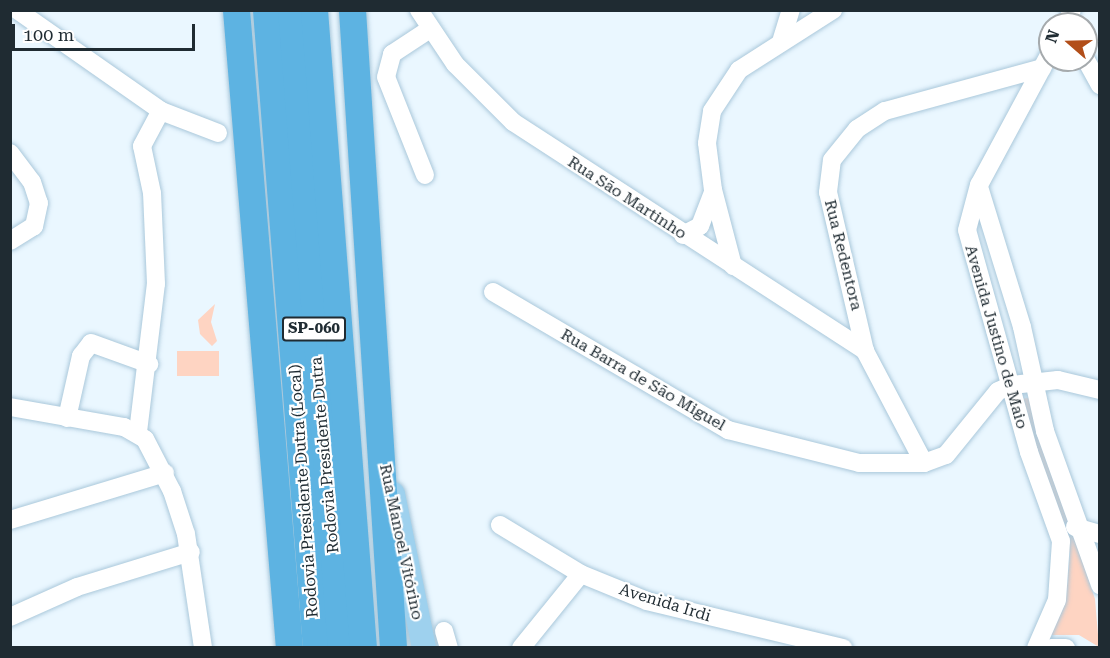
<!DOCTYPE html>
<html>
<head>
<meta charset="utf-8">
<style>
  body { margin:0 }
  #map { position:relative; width:1110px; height:658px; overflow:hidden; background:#eaf7ff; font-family:"Roboto Serif",serif }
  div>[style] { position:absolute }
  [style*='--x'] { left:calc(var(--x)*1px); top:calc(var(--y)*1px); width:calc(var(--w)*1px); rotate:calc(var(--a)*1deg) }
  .green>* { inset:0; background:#fed4c2; transform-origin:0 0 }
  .roads { filter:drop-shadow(0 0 2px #aac8db) drop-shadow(0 0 2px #aac8db) }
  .minor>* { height:18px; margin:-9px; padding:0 9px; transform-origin:9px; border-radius:9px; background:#fff }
  .major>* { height:24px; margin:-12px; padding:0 12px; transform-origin:12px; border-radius:12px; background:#9ed1ee }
  .highway>* { height:27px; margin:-13.5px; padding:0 13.5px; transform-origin:13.5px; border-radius:13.5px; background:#5db3e2 }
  span { translate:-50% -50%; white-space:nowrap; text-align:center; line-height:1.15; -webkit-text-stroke:4.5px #fff; paint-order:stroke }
  .shield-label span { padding:2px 4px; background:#fff; border:2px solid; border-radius:4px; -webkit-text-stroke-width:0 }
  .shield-label { font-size:15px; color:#1f2b32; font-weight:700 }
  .street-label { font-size:16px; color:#1f2b32 }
  .frame { position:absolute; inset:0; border:12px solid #1f2b32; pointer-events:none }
  .north { position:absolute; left:1038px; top:12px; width:60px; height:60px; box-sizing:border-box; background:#fff; border:2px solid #a5aaad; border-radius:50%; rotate:290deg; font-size:16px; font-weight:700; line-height:24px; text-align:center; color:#1f2b32 }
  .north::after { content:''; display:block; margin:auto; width:21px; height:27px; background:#b24e19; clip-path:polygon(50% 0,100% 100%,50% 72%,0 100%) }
  .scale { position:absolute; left:12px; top:24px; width:183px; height:27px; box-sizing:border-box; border:3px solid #1f2b32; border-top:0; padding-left:8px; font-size:18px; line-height:21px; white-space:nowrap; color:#1f2b32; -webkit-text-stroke:4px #fff; paint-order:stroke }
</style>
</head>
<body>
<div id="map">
  <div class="green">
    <i style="clip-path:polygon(215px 304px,211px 322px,217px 341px,212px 346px,200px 334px,198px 320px)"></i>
    <i style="left:219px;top:351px;width:25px;height:42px;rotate:90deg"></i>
    <i style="clip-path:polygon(1029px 398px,1095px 599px,1099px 647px,1079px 635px,1049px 635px,1067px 586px,1070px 554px,1025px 426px,1020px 399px)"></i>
  </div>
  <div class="roads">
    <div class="minor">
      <i style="--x:17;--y:10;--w:176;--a:35"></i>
      <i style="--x:161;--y:111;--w:61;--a:21.1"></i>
      <i style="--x:419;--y:10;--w:65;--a:56.3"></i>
      <i style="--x:455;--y:64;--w:82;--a:45"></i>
      <i style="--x:513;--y:122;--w:420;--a:33"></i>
      <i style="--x:1066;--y:24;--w:15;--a:-67"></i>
      <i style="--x:781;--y:42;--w:34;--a:-73"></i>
      <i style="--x:1086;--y:60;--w:29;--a:61"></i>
      <i style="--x:10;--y:153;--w:36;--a:53"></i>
      <i style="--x:32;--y:182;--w:22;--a:72"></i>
      <i style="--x:39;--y:203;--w:24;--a:102"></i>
      <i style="--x:34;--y:226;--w:28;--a:148"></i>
      <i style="--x:425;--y:175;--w:105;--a:-111.7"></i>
      <i style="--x:386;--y:77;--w:24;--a:-75"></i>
      <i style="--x:392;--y:54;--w:45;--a:-33.3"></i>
      <i style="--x:979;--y:187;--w:146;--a:72.9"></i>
      <i style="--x:1022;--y:327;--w:107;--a:77.5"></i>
      <i style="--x:1045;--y:431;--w:164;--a:70.3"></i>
      <i style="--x:683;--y:235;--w:19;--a:-28"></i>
      <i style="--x:700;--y:226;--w:36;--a:-69"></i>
      <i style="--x:733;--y:266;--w:79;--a:-104.7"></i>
      <i style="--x:713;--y:190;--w:47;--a:-97.3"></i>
      <i style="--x:707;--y:143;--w:32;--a:-81"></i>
      <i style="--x:712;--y:111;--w:49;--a:-56.6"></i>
      <i style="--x:739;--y:70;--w:112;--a:-32.6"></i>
      <i style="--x:493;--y:292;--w:273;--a:30.4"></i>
      <i style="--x:728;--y:430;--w:135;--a:14.1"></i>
      <i style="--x:859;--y:463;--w:65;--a:0"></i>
      <i style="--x:924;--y:463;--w:23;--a:-20"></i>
      <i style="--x:946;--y:455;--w:82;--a:-50.9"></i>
      <i style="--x:998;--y:391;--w:15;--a:-23"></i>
      <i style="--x:1012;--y:385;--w:46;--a:-6.2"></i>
      <i style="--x:1058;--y:380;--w:43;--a:13.4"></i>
      <i style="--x:10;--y:407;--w:116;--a:10"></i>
      <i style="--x:124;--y:427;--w:24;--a:30"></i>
      <i style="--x:145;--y:439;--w:59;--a:62.6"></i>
      <i style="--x:172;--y:491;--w:45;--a:72"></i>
      <i style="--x:186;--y:534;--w:115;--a:81.5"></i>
      <i style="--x:67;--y:418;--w:64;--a:-77.3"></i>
      <i style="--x:81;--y:356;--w:16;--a:-52"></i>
      <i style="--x:91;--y:343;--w:62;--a:19.9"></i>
      <i style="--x:138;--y:432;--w:149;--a:-83.1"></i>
      <i style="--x:156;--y:284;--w:91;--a:-92.5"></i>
      <i style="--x:152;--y:193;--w:48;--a:-102"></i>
      <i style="--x:142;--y:146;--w:40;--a:-62"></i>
      <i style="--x:924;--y:463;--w:127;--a:-117.8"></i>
      <i style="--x:865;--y:351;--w:163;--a:-103.1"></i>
      <i style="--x:828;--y:192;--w:32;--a:-83"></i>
      <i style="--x:832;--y:160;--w:40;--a:-51"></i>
      <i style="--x:857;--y:129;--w:33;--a:-33"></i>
      <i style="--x:885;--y:111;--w:163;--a:-15.3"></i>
      <i style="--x:10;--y:520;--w:162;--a:-16.9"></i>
      <i style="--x:500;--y:525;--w:95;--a:31.2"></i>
      <i style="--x:581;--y:574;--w:71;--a:22.2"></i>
      <i style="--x:647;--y:601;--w:202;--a:13.5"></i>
      <i style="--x:1075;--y:527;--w:26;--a:16"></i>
      <i style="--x:10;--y:617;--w:73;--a:-24.1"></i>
      <i style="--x:77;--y:587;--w:119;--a:-17.1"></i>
      <i style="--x:444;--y:631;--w:18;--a:74"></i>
      <i style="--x:521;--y:648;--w:95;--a:-51"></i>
      <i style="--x:1036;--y:648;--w:52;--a:-66.4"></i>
      <i style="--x:1057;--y:600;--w:59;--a:-86.1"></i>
      <i style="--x:1061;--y:541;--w:95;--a:-109.8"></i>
      <i style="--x:1029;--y:452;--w:230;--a:-105.6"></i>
      <i style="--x:967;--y:230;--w:47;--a:-75.1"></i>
      <i style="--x:979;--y:185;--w:150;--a:-61.7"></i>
      <i style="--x:1051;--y:648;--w:15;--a:0"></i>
    </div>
    <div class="major">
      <i style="--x:393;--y:494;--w:157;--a:78.6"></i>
    </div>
    <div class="highway">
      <i style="--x:236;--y:10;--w:640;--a:85.25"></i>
      <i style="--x:266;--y:10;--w:640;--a:85.52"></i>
      <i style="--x:291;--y:10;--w:640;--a:85.52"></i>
      <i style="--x:314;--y:10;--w:640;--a:85.61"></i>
      <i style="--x:352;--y:10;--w:639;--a:86.32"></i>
    </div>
  </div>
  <div class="shield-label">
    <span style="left:314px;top:329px">SP-060</span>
  </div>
  <div class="street-label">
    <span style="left:627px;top:198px;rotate:33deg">Rua São Martinho</span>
    <span style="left:843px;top:255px;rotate:76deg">Rua Redentora</span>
    <span style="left:996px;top:337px;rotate:74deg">Avenida Justino de Maio</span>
    <span style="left:643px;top:380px;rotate:30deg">Rua Barra de São Miguel</span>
    <span style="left:325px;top:455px;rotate:-95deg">Rodovia Presidente Dutra</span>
    <span style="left:304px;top:491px;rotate:-94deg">Rodovia Presidente Dutra (Local)</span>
    <span style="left:401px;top:542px;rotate:78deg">Rua Manoel Vitórino</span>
    <span style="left:665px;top:603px;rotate:17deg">Avenida Irdi</span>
  </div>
  <div class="frame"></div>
  <div class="north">N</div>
  <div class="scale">100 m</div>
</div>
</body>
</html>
